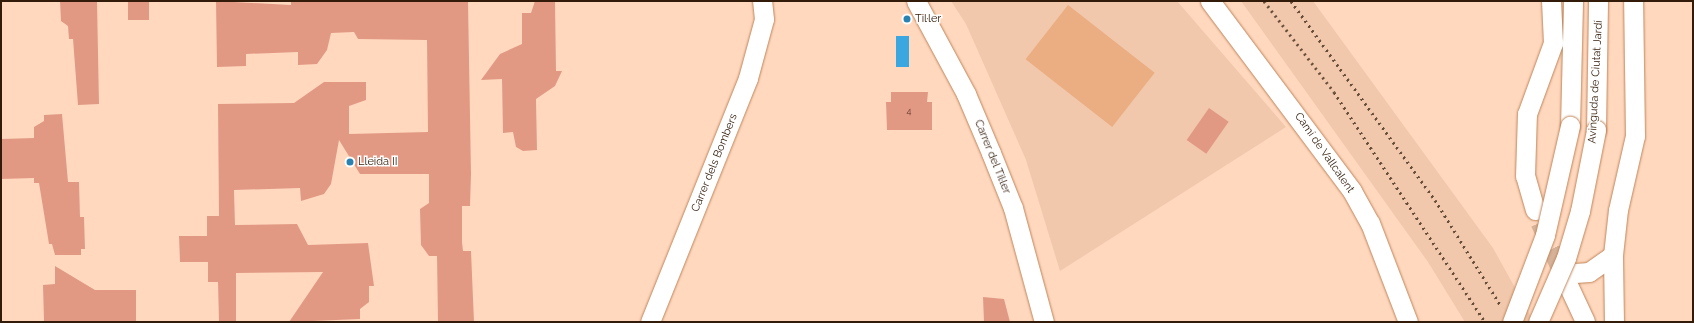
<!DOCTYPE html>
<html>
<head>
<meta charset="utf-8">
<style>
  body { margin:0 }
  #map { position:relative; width:1694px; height:323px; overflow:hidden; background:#ffd8be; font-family:Raleway,sans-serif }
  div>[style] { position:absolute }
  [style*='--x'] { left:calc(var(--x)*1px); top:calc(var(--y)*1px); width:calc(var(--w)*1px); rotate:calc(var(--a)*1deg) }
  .built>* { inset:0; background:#f2c8ac }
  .green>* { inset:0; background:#ebae83; transform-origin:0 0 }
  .water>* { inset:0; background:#3aa7e1; transform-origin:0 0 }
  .building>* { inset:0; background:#e29984; transform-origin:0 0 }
  .street-tunnel>* { height:19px; margin-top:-9.5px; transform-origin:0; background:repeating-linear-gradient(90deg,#d6b29a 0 19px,transparent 0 29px) }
  .roads { filter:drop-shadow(0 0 1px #c0855a) drop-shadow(0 0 1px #c0855a) }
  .street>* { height:19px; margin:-9.5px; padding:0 9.5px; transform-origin:9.5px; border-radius:9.5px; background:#fff }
  .rail>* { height:3px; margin-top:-1.5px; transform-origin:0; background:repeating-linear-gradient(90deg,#684d39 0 2px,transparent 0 6px) }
  .bridges { filter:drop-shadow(0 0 1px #c0855a) drop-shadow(0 0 1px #c0855a) }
  .street-bridge>* { height:19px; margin:-9.5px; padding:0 9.5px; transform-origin:9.5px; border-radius:9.5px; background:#fff }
  .dots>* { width:11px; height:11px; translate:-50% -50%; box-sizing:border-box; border:2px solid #fff; border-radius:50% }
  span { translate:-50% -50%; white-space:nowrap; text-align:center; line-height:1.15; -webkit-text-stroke:3px #fff; paint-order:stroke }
  .number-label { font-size:9px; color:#5e3a28 }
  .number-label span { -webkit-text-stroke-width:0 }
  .poi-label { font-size:11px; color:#321b09 }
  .left { translate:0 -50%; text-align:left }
  .street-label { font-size:11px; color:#321b09 }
  .frame { position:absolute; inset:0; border:2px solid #321b09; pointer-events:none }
</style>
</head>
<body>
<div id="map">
  <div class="built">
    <i style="clip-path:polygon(951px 1px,1177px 1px,1286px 127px,1060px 271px,1026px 160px,966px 24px)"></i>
    <i style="clip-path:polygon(1241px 1px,1313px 1px,1493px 248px,1534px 322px,1465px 322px,1428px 262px)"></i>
  </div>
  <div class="green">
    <i style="left:1068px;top:5px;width:110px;height:69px;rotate:38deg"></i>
  </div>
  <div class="water">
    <i style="left:896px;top:36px;width:13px;height:31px"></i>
  </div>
  <div class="building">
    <i style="clip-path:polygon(60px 1px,97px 1px,99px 104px,78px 105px,73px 39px,69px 39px,68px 26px,61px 21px)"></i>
    <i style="left:128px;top:1px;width:21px;height:19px"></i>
    <i style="clip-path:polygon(216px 1px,291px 5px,291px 1px,468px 1px,471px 174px,470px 206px,462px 206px,462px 242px,463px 251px,471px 251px,474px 322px,438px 322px,437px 256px,429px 256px,421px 245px,420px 209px,429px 203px,429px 174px,360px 174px,339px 140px,331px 184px,324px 194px,301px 201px,300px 188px,234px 190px,235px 225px,297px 224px,308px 245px,368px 243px,374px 286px,369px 286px,369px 302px,360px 309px,360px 319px,289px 322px,323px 272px,236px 273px,236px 322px,219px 322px,218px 282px,208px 282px,208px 262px,180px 262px,179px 236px,207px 236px,207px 216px,219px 216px,218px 104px,294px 103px,324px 82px,366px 82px,366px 100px,349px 106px,349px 134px,428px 132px,427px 40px,358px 39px,354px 32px,331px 33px,327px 50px,317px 64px,298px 65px,298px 52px,246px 54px,246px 66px,217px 67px)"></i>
    <i style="clip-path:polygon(535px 1px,555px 1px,556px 71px,562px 71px,555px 86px,536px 99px,537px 150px,523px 151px,516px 147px,513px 132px,503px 133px,502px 79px,481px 80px,500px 54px,522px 44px,522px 13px,531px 13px)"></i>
    <i style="clip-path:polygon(891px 92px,928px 92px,927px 102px,932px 102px,932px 130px,887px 130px,886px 102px,891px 102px)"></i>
    <i style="left:1209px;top:108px;width:24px;height:39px;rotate:35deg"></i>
    <i style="clip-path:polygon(62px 114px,68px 182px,79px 182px,80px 217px,84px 217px,85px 249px,81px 249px,81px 255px,55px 255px,52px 244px,49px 244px,39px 183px,34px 183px,34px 178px,1px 179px,1px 139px,34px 138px,34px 127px,44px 121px,44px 115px)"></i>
    <i style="clip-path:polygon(55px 266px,95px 290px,136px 290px,136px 321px,44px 322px,43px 285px,55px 284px)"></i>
    <i style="clip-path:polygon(983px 297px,1004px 299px,1010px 322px,984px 322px)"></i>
  </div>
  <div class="street-tunnel">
    <i style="--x:1540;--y:222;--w:64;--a:65.9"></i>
  </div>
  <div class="roads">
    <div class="street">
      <i style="--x:916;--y:1;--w:106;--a:61.7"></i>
      <i style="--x:966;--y:94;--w:64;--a:67"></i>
      <i style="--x:991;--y:153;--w:59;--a:68.2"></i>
      <i style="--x:1013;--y:208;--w:118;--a:74.8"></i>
      <i style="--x:1210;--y:1;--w:237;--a:53.2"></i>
      <i style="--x:1352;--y:191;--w:37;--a:61"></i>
      <i style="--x:1370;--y:223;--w:106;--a:69"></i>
      <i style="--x:1570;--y:126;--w:125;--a:-88.6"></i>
      <i style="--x:1596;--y:130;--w:129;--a:-89.1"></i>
      <i style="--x:1535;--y:210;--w:35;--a:-106"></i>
      <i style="--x:1525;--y:176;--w:62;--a:-88.2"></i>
      <i style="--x:1527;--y:114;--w:76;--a:-69.9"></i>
      <i style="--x:1553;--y:43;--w:42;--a:-92.7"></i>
      <i style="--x:1575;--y:273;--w:14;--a:-4"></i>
      <i style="--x:1589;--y:272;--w:29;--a:-35"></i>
      <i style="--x:1569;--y:287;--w:38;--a:65"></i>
      <i style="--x:650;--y:322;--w:263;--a:-68.1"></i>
      <i style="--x:748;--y:78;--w:61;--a:-74.8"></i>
      <i style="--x:764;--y:19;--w:18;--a:-96"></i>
      <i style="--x:1614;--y:322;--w:67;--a:-90.9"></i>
      <i style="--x:1613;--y:255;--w:45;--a:-83.7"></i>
      <i style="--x:1618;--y:210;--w:76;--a:-77.1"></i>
      <i style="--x:1635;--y:136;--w:135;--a:-90.8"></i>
    </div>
  </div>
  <div class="rail">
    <i style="--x:1264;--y:1;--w:115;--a:52.4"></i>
    <i style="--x:1334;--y:92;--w:275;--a:56.7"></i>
    <i style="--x:1291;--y:1;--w:246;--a:54.1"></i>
    <i style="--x:1435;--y:200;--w:125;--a:58.1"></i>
  </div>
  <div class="bridges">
    <div class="street-bridge">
      <i style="--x:1512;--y:322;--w:93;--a:-69.2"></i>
      <i style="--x:1545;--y:235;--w:112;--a:-77.1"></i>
      <i style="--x:1538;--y:322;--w:70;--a:-66.4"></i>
      <i style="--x:1566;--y:258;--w:49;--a:-73.4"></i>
      <i style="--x:1580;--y:211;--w:83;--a:-78.8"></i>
    </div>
  </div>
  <div class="dots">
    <i style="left:907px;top:19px;background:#2a82b0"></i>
    <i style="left:350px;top:162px;background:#2a82b0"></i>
  </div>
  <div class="number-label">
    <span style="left:909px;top:111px">4</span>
  </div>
  <div class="poi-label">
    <span class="left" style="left:915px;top:19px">Til·ler</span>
    <span class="left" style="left:358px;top:162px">Lleida II</span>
  </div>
  <div class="street-label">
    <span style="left:1596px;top:82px;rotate:-87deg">Avinguda de Ciutat Jardí</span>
    <span style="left:1324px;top:153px;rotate:55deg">Camí de Vallcalent</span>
    <span style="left:992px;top:157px;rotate:68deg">Carrer del Til·ler</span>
    <span style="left:715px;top:163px;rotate:-68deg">Carrer dels Bombers</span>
  </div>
  <div class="frame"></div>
</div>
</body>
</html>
